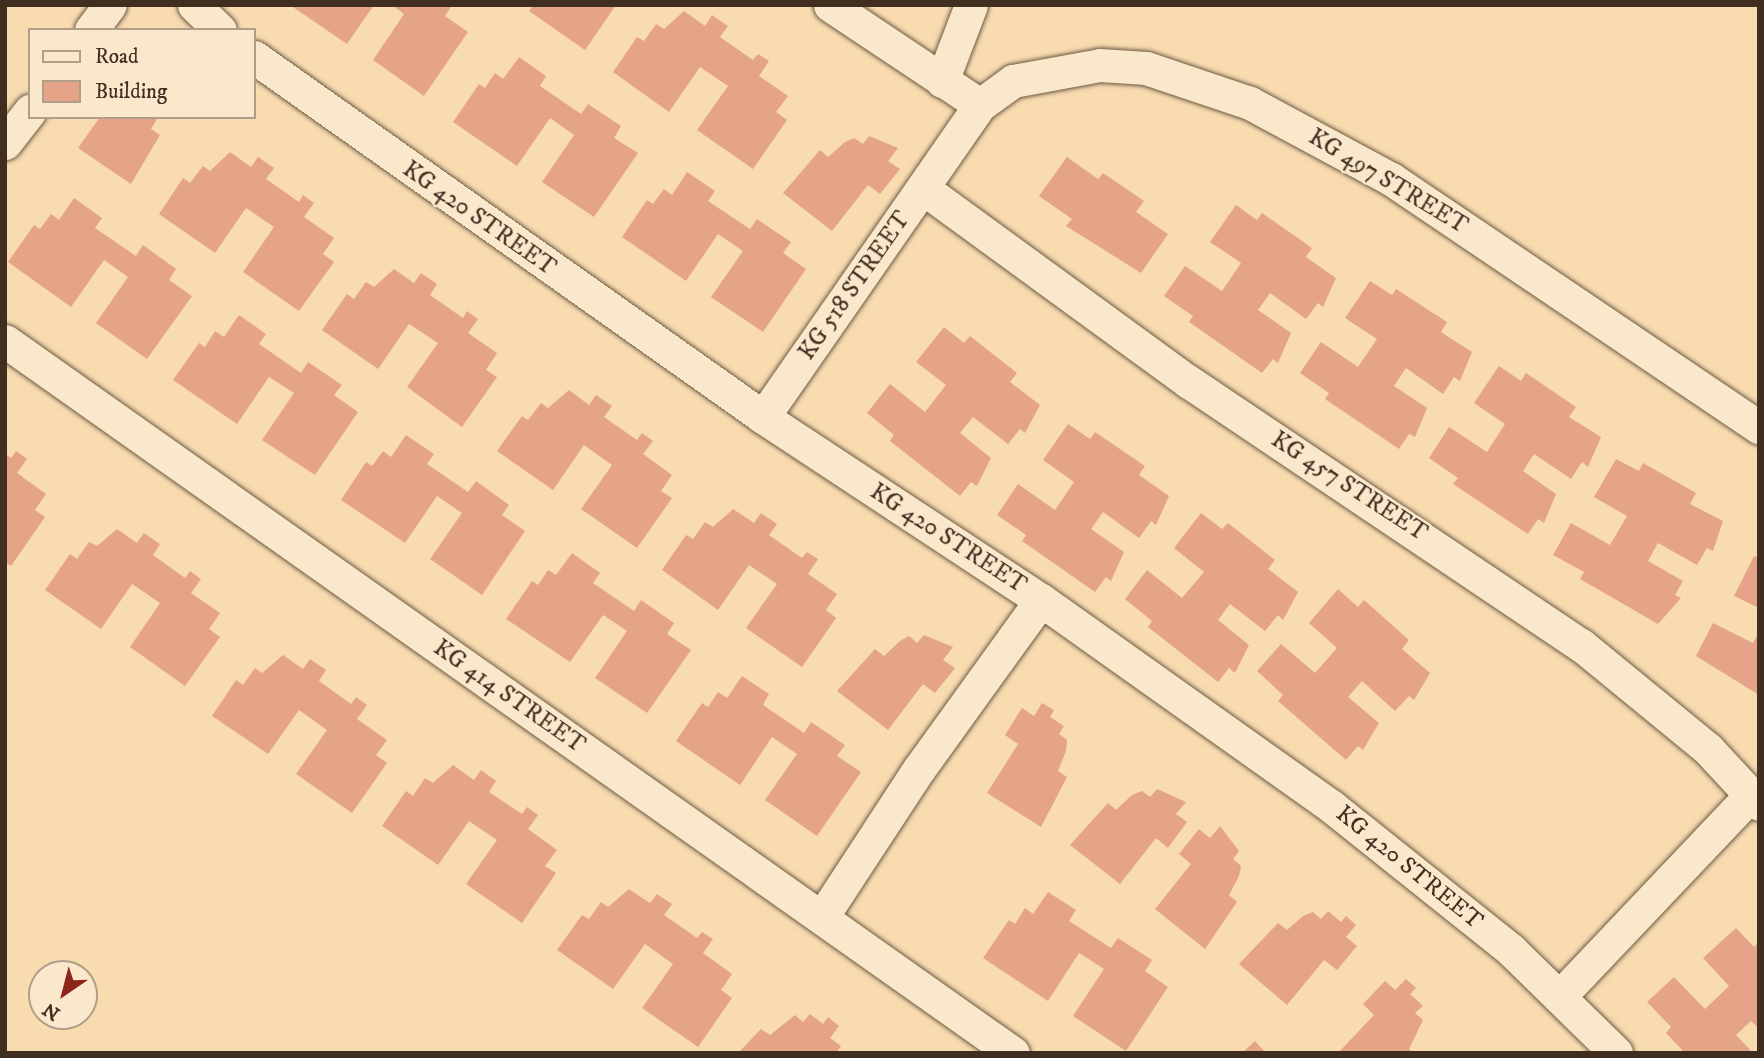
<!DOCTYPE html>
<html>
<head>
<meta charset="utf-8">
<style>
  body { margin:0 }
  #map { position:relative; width:1764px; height:1058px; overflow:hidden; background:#f8dcb0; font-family:"IM FELL DW Pica",serif }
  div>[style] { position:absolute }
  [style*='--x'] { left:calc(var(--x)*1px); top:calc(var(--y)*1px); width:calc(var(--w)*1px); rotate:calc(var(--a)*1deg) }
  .building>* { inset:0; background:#e5a388 }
  .roads { filter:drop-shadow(0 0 2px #6e5a45) drop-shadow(0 0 2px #6e5a45) }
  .street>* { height:33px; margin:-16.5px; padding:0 16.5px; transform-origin:16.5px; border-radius:16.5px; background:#fae8cc }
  span { translate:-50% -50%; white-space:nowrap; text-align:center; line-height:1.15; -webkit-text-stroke:5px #fae8cc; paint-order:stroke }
  .street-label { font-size:24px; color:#402e21 }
  .frame { position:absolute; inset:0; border:7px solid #402e21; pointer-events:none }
  .legend { position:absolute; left:28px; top:28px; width:228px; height:91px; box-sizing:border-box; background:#fae8cc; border:2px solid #b09e88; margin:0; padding:9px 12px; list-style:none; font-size:21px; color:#402e21 }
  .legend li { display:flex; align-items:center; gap:14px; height:35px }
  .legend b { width:35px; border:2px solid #b09e88 }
  .north { position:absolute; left:28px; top:960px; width:70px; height:70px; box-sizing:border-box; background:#fae8cc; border:2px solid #b09e88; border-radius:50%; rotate:215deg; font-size:19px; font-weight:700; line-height:28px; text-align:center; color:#402e21 }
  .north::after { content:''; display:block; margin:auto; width:24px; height:32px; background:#8f2418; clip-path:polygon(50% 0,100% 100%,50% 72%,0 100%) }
</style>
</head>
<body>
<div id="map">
  <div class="building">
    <i style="clip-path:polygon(290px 5px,374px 5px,347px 44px)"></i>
    <i style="clip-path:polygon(392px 5px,452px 5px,445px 16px,468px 32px,424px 96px,373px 60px,404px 14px)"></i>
    <i style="clip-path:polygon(533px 5px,616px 5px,585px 50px,529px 11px)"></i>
    <i style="clip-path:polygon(684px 11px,705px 26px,712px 15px,728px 26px,720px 37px,753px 60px,758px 54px,769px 61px,759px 76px,788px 96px,776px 112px,787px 120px,753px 169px,697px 130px,728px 86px,700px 67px,669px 112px,613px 72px,637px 37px,644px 41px,656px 24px,664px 29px)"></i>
    <i style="clip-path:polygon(519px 57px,546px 76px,540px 86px,581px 114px,588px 104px,621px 126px,614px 138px,638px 153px,594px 217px,542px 182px,574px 135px,550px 118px,517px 166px,453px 122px,479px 84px,485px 88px,495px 73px,503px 79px)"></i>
    <i style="clip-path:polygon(100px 117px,157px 119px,151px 129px,160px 135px,131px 184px,78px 148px)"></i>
    <i style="clip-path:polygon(869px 136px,898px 148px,888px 161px,900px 169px,880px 194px,868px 185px,832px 231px,783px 193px,820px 150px,828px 157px,845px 142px,854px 138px,863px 144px)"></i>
    <i style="clip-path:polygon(230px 152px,251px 167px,258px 157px,274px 168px,266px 179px,299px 202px,303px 195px,314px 203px,304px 217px,334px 238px,323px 254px,334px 262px,299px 311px,243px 272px,274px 227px,246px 208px,215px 253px,159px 214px,183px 178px,190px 183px,203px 166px,210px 171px)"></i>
    <i style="clip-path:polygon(1067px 157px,1098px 179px,1103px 173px,1144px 201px,1136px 212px,1168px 234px,1141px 273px,1066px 226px,1072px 219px,1039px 196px)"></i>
    <i style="clip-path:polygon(687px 172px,715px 191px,708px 201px,750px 229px,757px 219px,791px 242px,783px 253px,806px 269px,763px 332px,711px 297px,743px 251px,718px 234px,686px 281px,622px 237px,647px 200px,653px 204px,664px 189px,672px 195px)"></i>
    <i style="clip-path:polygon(74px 198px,102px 218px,95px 228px,136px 256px,143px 245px,176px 269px,169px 280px,192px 296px,147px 359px,96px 323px,128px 277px,104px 260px,71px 307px,8px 262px,34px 225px,40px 229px,51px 214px,59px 220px)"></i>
    <i style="clip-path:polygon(1236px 205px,1257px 220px,1262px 213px,1312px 248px,1306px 257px,1336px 278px,1323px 307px,1318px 303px,1306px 319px,1270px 293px,1258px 310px,1291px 333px,1278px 363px,1273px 359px,1262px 373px,1189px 322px,1193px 316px,1164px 296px,1185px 266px,1222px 291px,1241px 263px,1210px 242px)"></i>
    <i style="clip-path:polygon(394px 269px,414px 283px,421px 273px,437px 284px,430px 295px,463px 318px,467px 311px,478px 319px,468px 333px,497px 353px,486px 370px,497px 377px,462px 427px,407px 387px,438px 343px,409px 324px,378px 369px,322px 330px,347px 294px,354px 299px,366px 282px,374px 287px)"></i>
    <i style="clip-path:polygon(1370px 281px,1392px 295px,1396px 289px,1447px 322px,1441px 332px,1472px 352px,1460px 381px,1454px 377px,1443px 394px,1406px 368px,1394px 386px,1427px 408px,1415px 437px,1409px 434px,1399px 449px,1325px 399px,1329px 393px,1300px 373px,1321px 342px,1358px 367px,1377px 339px,1345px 318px)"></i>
    <i style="clip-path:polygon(239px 315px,266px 334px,259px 344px,301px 373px,308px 362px,342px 385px,334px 395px,358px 412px,315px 475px,262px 440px,294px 393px,269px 377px,237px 424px,173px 380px,199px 343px,205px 347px,215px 331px,224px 337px)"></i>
    <i style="clip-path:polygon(944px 327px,964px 343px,970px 336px,1017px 373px,1010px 382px,1040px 405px,1025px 433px,1020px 429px,1008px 444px,973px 417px,960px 433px,991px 458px,977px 486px,971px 482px,960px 496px,890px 441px,894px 435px,867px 413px,890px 384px,925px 412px,946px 385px,916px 362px)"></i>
    <i style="clip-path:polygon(1499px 366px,1521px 381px,1526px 373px,1576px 407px,1569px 417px,1601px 437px,1588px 467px,1582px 462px,1571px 479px,1534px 454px,1523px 471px,1556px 494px,1544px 523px,1538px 519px,1528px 534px,1453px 484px,1458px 478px,1429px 458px,1449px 427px,1487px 452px,1505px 424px,1474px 403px)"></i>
    <i style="clip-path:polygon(569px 390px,589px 405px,596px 395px,612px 406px,604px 417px,637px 440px,642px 433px,653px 441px,643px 454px,672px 475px,661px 491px,672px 498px,637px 548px,581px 509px,612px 465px,584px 445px,553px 490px,497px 451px,522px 416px,528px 420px,541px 403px,548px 408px)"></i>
    <i style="clip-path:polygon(1068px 424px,1090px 439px,1095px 432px,1145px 466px,1139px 475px,1169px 496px,1156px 525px,1151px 521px,1139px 538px,1103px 512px,1091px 529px,1124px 552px,1111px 581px,1106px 577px,1095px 592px,1022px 541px,1026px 535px,997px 515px,1018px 484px,1055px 510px,1074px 482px,1043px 460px)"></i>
    <i style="clip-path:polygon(406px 435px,434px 454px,427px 464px,468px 492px,476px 481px,509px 505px,502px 515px,525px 531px,482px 595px,430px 559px,462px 513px,437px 496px,405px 543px,341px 500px,366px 462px,372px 466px,383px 451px,391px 457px)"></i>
    <i style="clip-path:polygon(16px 451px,27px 459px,17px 473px,46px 494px,35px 510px,45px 517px,11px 566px,5px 562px,5px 454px,11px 458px)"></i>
    <i style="clip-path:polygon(1616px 459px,1639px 471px,1643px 463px,1696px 493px,1690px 504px,1723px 521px,1713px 551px,1707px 548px,1697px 565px,1658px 543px,1648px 561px,1683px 581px,1675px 595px,1681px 598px,1658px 624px,1580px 579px,1584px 572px,1553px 555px,1571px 523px,1610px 545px,1627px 516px,1594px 497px)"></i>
    <i style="clip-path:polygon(733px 509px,754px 523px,761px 513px,777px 524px,769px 535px,802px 558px,807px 552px,818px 559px,808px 574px,837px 594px,826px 610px,836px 618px,802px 667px,746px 628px,777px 584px,749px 565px,718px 610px,662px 570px,686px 535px,693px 539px,705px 522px,713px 527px)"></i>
    <i style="clip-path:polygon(1201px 513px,1222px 529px,1228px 523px,1275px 560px,1268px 569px,1298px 592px,1283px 620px,1278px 615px,1265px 631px,1230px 604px,1218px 620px,1249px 645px,1235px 673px,1229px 668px,1218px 682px,1148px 627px,1152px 621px,1125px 599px,1147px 570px,1182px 598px,1204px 572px,1174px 548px)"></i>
    <i style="clip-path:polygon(117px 529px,137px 543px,144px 533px,160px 544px,153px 555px,185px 578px,190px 571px,201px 579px,191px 593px,220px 613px,209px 629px,220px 637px,185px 686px,130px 647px,160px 603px,132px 584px,101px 629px,45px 590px,70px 554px,77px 559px,89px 542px,97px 546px)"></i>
    <i style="clip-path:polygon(572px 553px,600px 573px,593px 583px,634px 611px,641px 600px,674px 623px,667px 634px,691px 650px,647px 713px,595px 678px,627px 631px,603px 615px,570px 662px,506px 619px,532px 581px,538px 585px,548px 570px,556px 575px)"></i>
    <i style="clip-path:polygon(1754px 556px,1759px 558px,1759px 608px,1734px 596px)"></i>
    <i style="clip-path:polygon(1338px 589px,1358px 607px,1364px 600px,1409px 640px,1402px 649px,1430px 673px,1414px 700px,1409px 696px,1395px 711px,1362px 681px,1348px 697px,1379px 723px,1363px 750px,1358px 746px,1346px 760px,1278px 701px,1283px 695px,1257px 671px,1281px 644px,1315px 673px,1337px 648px,1309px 623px)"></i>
    <i style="clip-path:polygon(1713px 623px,1753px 643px,1759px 632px,1759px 695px,1696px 656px)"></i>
    <i style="clip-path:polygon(924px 635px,953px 647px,943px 660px,955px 668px,935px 693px,923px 684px,888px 730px,837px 691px,875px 649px,884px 656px,900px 641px,909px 636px,917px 643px)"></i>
    <i style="clip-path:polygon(283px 655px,303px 669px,310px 659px,326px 670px,319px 681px,351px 704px,356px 697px,367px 705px,357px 719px,387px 740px,376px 755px,387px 763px,352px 813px,296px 774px,327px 730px,299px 710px,268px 754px,212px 716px,236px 680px,243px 685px,255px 668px,262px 673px)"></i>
    <i style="clip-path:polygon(742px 676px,769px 694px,763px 705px,804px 733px,811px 722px,845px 745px,837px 756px,861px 772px,817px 836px,765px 800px,797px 754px,772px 737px,740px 785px,676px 741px,702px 703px,708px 707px,718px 692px,727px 698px)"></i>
    <i style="clip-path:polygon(1042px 703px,1054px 710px,1050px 717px,1064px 726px,1059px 734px,1067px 740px,1066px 751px,1058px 771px,1067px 777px,1041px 827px,987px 793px,1018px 744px,1005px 735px,1022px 708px,1034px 716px)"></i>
    <i style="clip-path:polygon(453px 765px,474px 780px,481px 770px,496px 781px,489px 792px,522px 814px,527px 807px,538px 815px,528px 829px,557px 850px,545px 866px,556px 873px,522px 923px,466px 884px,497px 840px,469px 821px,438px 865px,382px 826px,406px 791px,413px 796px,425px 778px,433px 783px)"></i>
    <i style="clip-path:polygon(1157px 789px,1186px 802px,1176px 814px,1187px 822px,1168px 848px,1156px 838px,1120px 884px,1070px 845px,1108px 803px,1116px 810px,1132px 795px,1142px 791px,1150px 797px)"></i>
    <i style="clip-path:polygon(1220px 826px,1239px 851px,1233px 859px,1241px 866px,1239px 876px,1229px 895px,1237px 902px,1205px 949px,1155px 909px,1191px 864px,1179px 854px,1199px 829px,1210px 838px)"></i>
    <i style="clip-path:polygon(629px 889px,650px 903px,657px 894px,672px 904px,664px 915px,697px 938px,702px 932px,713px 939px,703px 953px,732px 974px,721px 990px,732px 998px,698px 1047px,642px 1008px,673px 964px,645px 944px,613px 989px,557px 950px,582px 915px,589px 919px,601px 902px,608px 907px)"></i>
    <i style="clip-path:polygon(1048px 892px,1076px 910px,1069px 921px,1111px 948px,1118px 938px,1152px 960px,1145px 971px,1168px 987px,1126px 1051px,1073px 1016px,1104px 969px,1079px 953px,1048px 1001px,983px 958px,1009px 920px,1015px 924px,1025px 908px,1033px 914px)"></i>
    <i style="clip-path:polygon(1328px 911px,1341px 922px,1346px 916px,1356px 925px,1346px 937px,1357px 946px,1337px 970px,1324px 960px,1287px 1005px,1239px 964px,1278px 923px,1287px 930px,1303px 916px,1313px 912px,1321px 919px)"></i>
    <i style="clip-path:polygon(1736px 928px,1754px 947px,1759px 942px,1759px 1029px,1751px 1021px,1736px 1035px,1753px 1053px,1685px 1053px,1666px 1033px,1671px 1027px,1647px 1002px,1674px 977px,1705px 1009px,1729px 986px,1703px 958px)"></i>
    <i style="clip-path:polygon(1406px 979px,1416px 988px,1410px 994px,1423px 1006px,1415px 1013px,1423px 1020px,1409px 1049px,1413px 1053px,1338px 1053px,1374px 1015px,1363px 1004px,1385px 981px,1395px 990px)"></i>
    <i style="clip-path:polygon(810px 1014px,823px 1024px,828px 1017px,839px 1026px,830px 1038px,841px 1046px,836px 1053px,738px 1053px,761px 1029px,770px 1035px,795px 1015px,803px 1022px)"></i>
    <i style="clip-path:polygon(1255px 1041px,1266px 1053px,1242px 1053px)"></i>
  </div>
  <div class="roads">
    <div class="street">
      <i style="--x:194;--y:5;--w:36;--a:44"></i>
      <i style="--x:830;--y:5;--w:180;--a:33.7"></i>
      <i style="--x:91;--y:30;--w:31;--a:-53"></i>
      <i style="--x:254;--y:57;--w:623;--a:35.27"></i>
      <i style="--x:763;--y:417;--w:333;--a:33.4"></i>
      <i style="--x:1041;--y:600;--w:357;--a:35.4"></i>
      <i style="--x:1332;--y:807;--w:229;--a:38.6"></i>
      <i style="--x:1511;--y:950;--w:147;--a:44.4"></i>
      <i style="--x:942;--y:81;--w:81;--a:-69.1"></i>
      <i style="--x:5;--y:143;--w:41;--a:-52"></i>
      <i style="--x:924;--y:189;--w:328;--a:36.1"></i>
      <i style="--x:1189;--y:382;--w:472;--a:33.9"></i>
      <i style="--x:1581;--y:645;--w:163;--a:39.3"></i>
      <i style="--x:1707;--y:748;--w:76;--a:47.1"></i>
      <i style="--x:5;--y:341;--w:1234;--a:35.24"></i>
      <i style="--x:763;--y:417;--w:380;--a:-55.2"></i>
      <i style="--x:980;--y:105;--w:41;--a:-36"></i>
      <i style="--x:1013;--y:81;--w:88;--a:-10.4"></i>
      <i style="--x:1100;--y:65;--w:46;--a:3.7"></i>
      <i style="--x:1146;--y:68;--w:110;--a:18.6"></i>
      <i style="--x:1250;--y:103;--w:160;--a:28.3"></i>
      <i style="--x:1391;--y:179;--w:444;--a:34"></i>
      <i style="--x:822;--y:917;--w:177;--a:-56.8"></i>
      <i style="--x:919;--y:769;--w:208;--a:-54.2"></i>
      <i style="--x:1560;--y:996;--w:277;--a:-46.5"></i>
    </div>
  </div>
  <div class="street-label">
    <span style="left:1388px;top:182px;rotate:31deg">KG 497 STREET</span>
    <span style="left:479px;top:219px;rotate:35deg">KG 420 STREET</span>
    <span style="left:855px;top:286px;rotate:-55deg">KG 518 STREET</span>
    <span style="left:1349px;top:487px;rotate:33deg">KG 457 STREET</span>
    <span style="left:948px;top:539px;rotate:33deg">KG 420 STREET</span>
    <span style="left:509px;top:697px;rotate:35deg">KG 414 STREET</span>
    <span style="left:1409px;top:868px;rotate:39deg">KG 420 STREET</span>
  </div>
  <div class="frame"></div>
  <ul class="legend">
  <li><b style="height:9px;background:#fae8cc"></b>Road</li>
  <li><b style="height:19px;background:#e5a388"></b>Building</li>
  </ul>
  <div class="north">N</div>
</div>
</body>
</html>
